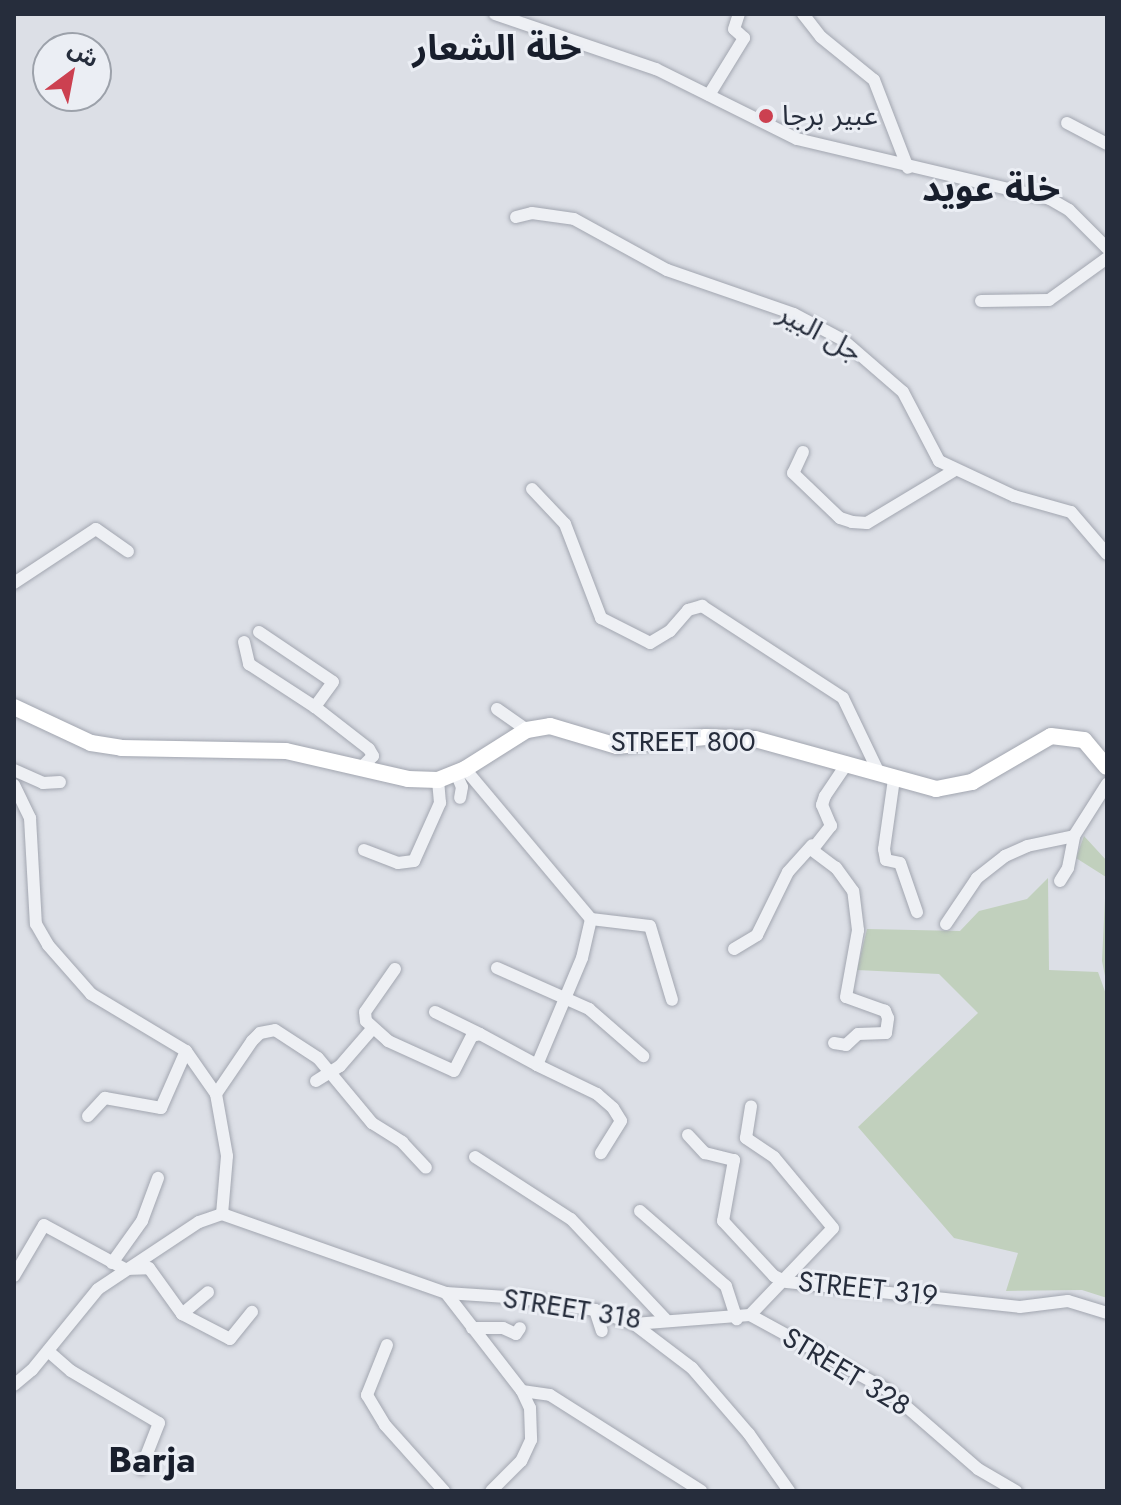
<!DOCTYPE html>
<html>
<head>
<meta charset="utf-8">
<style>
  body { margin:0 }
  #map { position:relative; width:1121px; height:1505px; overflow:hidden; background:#dcdfe6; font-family:Jost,"Noto Sans Arabic",sans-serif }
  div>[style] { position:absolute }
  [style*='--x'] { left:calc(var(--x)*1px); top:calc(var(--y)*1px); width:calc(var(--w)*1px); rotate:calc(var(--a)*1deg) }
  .green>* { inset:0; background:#c1d0bd }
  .roads { filter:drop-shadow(0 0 2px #a2a6b0) drop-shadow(0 0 2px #a2a6b0) }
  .street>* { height:12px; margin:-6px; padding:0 6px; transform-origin:6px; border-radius:6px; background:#eef0f4 }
  .secondary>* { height:16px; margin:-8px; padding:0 8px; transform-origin:8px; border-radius:8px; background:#fff }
  .dots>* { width:22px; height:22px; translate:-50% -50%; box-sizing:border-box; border:4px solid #ebeef4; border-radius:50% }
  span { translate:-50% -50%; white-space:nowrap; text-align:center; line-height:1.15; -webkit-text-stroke:6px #ebeef4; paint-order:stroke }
  .poi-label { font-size:28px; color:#262d3c }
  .left { translate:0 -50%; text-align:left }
  .street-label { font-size:28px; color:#262d3c }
  .district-label { font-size:36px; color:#181e2c; font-weight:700 }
  .frame { position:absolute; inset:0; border:16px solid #262d3c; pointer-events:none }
  .north { position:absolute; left:32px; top:32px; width:80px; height:80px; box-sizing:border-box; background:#ebeef4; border:2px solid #9ca1aa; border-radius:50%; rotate:32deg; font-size:22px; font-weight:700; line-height:32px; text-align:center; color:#262d3c }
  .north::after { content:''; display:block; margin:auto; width:28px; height:36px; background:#cc4050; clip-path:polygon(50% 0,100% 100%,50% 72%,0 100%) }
</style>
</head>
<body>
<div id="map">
  <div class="green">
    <i style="clip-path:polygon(1084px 836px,1107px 861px,1107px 986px,1102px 961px,1106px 877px,1076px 858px)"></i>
    <i style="clip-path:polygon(1048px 878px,1049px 970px,1098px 972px,1107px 997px,1107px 1298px,1082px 1290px,1006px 1291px,1018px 1253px,954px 1238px,858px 1127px,978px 1013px,939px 974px,857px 970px,867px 929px,960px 931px,979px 911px,1027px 899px)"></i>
  </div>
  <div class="roads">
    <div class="street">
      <i style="--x:495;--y:14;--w:170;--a:18.9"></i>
      <i style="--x:656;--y:69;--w:157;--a:26.4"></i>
      <i style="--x:797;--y:139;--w:260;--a:13.3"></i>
      <i style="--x:1050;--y:199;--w:22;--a:30"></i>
      <i style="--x:1069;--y:210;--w:54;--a:45"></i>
      <i style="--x:803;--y:14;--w:29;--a:52"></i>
      <i style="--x:821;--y:37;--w:68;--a:39.1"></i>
      <i style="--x:874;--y:80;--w:94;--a:68.9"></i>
      <i style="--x:709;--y:95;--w:67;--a:-58.4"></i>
      <i style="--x:744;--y:38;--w:13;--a:-138"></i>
      <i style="--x:734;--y:29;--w:16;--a:-72"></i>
      <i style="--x:1067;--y:123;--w:45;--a:27.7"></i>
      <i style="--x:516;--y:217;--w:16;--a:-14"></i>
      <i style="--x:532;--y:213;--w:42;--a:8.1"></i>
      <i style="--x:574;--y:219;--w:106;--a:28.7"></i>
      <i style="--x:667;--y:270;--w:134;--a:19.1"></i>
      <i style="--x:794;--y:314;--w:55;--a:28"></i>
      <i style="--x:843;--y:340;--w:79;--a:40.9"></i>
      <i style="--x:903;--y:392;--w:78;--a:62.4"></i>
      <i style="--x:939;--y:461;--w:83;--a:25"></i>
      <i style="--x:1014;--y:496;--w:59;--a:15.7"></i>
      <i style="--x:1071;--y:512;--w:55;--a:49.4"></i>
      <i style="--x:981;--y:301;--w:68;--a:-0.8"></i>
      <i style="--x:1049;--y:300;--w:72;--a:-35.9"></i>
      <i style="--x:803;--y:452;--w:23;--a:115"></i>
      <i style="--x:793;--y:473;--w:65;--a:43.8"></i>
      <i style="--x:840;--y:518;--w:13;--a:18"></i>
      <i style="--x:852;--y:522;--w:15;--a:4"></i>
      <i style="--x:867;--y:523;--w:103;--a:-31.1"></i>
      <i style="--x:532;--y:489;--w:48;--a:46.7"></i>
      <i style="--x:565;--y:524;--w:101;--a:69"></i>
      <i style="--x:601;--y:618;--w:55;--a:27"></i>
      <i style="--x:650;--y:643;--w:23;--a:-31"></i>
      <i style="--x:670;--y:631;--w:28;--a:-49"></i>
      <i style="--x:688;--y:610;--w:15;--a:-16"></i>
      <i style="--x:702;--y:606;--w:168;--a:33.1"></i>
      <i style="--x:843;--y:698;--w:83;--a:64.4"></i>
      <i style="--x:14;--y:583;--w:98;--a:-33.4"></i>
      <i style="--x:96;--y:529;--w:39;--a:35"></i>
      <i style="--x:259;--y:632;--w:89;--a:34"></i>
      <i style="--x:333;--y:682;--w:31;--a:126"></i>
      <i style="--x:315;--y:707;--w:68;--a:37.9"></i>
      <i style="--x:369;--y:749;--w:8;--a:60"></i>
      <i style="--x:373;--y:756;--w:16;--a:135"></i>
      <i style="--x:244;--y:642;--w:23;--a:77"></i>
      <i style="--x:249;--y:664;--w:79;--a:33.1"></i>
      <i style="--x:497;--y:709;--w:37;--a:35"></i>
      <i style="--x:14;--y:770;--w:32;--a:24"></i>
      <i style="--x:43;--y:783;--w:17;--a:-3"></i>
      <i style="--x:456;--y:773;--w:15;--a:67"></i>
      <i style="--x:462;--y:787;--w:11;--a:100"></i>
      <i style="--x:894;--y:779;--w:71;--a:98.1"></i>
      <i style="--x:884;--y:849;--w:11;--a:80"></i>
      <i style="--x:886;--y:860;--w:14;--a:12"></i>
      <i style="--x:900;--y:863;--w:52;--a:70.9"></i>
      <i style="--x:14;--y:785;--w:37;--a:64"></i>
      <i style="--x:30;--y:818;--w:106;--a:86.8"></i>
      <i style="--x:36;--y:924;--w:24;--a:60"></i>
      <i style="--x:48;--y:945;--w:65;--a:48.7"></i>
      <i style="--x:91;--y:994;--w:111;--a:31"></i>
      <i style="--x:186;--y:1051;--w:52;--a:55.1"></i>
      <i style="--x:216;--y:1094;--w:63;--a:79.9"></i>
      <i style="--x:227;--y:1156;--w:58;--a:94.9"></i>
      <i style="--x:222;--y:1214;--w:238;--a:19.4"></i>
      <i style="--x:446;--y:1293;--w:124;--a:52.2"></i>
      <i style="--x:522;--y:1391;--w:19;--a:65"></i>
      <i style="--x:530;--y:1408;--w:32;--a:88"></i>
      <i style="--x:531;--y:1440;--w:23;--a:115"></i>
      <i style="--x:521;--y:1461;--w:42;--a:135"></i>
      <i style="--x:364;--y:850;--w:36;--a:21"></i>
      <i style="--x:398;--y:863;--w:16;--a:-7"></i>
      <i style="--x:414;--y:861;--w:64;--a:-65.9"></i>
      <i style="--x:440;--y:803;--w:23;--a:-95"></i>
      <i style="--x:1060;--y:881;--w:15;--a:-58"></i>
      <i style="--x:1068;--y:868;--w:33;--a:-79"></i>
      <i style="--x:591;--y:919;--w:59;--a:6.8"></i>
      <i style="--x:650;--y:926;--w:77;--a:73.4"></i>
      <i style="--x:946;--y:924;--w:55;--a:-56"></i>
      <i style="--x:977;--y:878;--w:36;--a:-38"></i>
      <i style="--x:1005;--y:856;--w:24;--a:-24"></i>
      <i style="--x:1027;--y:846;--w:48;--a:-12"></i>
      <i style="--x:1074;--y:836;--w:62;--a:-57.6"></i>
      <i style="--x:734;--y:949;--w:27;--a:-31"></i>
      <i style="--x:757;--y:935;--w:70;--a:-63.8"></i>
      <i style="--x:788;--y:872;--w:36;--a:-48"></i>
      <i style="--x:497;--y:968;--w:101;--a:24"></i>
      <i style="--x:589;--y:1009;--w:72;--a:41"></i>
      <i style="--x:395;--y:969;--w:52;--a:124.9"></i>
      <i style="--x:365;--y:1012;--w:9;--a:84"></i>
      <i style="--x:366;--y:1021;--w:30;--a:42"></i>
      <i style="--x:388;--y:1041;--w:72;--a:24.4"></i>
      <i style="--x:454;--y:1071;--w:39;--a:-63"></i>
      <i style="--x:472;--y:1036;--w:8;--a:-14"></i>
      <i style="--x:480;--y:1034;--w:65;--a:28.5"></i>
      <i style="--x:537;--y:1065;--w:116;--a:-67.2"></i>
      <i style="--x:582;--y:958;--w:40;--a:-77"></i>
      <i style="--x:591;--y:919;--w:196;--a:-130"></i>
      <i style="--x:435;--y:1012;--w:50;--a:26.1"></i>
      <i style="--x:834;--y:1043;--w:12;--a:9"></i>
      <i style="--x:846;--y:1045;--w:16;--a:-43"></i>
      <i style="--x:858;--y:1034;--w:28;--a:-2"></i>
      <i style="--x:886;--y:1033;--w:15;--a:-82"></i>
      <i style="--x:888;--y:1018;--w:8;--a:-113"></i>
      <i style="--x:885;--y:1011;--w:41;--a:-160.3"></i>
      <i style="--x:846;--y:997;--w:68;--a:-79.8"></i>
      <i style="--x:858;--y:930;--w:39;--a:-97"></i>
      <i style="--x:853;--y:891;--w:29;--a:-126"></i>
      <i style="--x:836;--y:868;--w:30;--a:-143"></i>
      <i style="--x:812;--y:850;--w:31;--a:-52"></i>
      <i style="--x:831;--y:826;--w:23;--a:-113"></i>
      <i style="--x:822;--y:805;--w:9;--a:-72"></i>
      <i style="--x:825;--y:796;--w:40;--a:-56"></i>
      <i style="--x:537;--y:1065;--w:67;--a:25.8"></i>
      <i style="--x:597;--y:1094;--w:21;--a:41"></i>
      <i style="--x:613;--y:1108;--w:15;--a:58"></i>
      <i style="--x:621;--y:1121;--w:38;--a:122"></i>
      <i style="--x:316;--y:1081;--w:28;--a:-32"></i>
      <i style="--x:340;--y:1066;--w:49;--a:-49.1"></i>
      <i style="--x:216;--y:1094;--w:64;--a:-55.8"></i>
      <i style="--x:252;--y:1041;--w:11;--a:-45"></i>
      <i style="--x:260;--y:1033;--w:15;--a:-11"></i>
      <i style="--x:275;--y:1030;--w:51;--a:33.1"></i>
      <i style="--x:318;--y:1058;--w:85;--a:50.3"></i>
      <i style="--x:372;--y:1123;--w:36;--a:32"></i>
      <i style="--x:402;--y:1142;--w:35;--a:47"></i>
      <i style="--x:88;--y:1116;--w:25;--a:-47"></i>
      <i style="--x:105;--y:1098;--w:57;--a:10.1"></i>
      <i style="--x:161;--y:1108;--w:62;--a:-66.3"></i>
      <i style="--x:688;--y:1135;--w:25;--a:47"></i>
      <i style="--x:705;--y:1153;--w:30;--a:14"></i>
      <i style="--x:734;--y:1160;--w:62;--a:100.2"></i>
      <i style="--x:723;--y:1221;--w:75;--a:47.2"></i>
      <i style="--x:774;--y:1276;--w:14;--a:25"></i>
      <i style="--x:787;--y:1282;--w:234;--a:6.1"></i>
      <i style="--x:1020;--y:1307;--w:48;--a:-7.1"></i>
      <i style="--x:1068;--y:1301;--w:41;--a:17.1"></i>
      <i style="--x:475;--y:1157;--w:114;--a:32.9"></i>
      <i style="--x:571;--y:1219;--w:140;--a:46.7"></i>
      <i style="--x:640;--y:1211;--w:114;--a:41.1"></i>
      <i style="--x:726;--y:1286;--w:35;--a:72"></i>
      <i style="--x:112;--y:1263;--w:52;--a:-54.5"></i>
      <i style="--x:142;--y:1221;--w:46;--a:-69.6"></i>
      <i style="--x:14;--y:1276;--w:59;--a:-59.5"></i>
      <i style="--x:44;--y:1225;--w:92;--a:28.5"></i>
      <i style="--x:125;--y:1269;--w:24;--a:-2"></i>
      <i style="--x:149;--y:1268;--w:57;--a:54.3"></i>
      <i style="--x:182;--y:1314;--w:34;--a:-40"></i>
      <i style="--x:446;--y:1293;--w:76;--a:3.8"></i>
      <i style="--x:522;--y:1298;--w:74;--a:9.3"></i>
      <i style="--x:595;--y:1310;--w:41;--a:19.7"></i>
      <i style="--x:634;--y:1324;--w:116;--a:-4.4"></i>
      <i style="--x:750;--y:1315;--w:120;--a:-46.3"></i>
      <i style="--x:833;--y:1228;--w:92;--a:-129.7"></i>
      <i style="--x:774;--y:1157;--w:34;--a:-146"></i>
      <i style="--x:746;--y:1138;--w:32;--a:-81"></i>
      <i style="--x:595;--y:1310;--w:22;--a:72"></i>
      <i style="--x:182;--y:1314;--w:54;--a:27.5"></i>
      <i style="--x:230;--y:1339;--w:35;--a:-51"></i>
      <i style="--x:750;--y:1315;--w:155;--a:28.6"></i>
      <i style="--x:886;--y:1389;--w:122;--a:41"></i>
      <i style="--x:978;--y:1469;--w:44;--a:30.1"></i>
      <i style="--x:634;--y:1324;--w:73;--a:37.2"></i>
      <i style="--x:692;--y:1368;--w:87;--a:49.2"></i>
      <i style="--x:749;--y:1434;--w:70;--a:54.9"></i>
      <i style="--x:472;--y:1328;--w:31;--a:0"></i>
      <i style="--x:503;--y:1328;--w:14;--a:25"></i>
      <i style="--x:516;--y:1334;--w:7;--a:-56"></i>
      <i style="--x:387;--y:1345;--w:54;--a:111.8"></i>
      <i style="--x:367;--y:1395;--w:35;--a:59"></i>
      <i style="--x:385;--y:1425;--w:89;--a:48.2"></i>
      <i style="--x:48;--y:1351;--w:30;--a:41"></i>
      <i style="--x:71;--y:1371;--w:102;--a:30.6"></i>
      <i style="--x:159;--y:1423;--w:49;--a:111.4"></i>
      <i style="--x:14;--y:1385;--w:23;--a:-40"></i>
      <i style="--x:32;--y:1370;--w:104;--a:-50.8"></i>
      <i style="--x:98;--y:1289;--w:121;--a:-33.6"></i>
      <i style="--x:199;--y:1222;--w:24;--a:-19"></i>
      <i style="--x:522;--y:1391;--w:28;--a:8"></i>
      <i style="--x:550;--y:1395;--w:179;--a:32.4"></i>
    </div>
    <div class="secondary">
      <i style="--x:14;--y:707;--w:85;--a:25.1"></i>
      <i style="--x:91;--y:743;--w:30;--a:9"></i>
      <i style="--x:121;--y:748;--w:165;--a:1"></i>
      <i style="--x:286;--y:751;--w:125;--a:12.9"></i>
      <i style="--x:408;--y:779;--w:30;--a:2"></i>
      <i style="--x:438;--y:780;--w:29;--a:-22"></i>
      <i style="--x:465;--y:769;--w:73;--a:-32.2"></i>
      <i style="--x:527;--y:730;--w:23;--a:-10"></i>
      <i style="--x:550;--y:726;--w:70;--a:16.6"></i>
      <i style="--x:617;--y:746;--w:89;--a:-5.8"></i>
      <i style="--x:706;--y:737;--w:49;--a:2.3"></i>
      <i style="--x:755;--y:739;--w:188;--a:15.4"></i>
      <i style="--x:936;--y:789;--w:37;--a:-11"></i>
      <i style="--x:972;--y:782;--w:91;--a:-30.2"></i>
      <i style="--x:1051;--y:736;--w:33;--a:7"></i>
      <i style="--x:1084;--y:740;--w:35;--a:50"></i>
    </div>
  </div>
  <div class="dots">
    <i style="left:766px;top:116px;background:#cc4050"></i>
  </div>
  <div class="poi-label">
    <span class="left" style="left:782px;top:116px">عبير برجا</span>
  </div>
  <div class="street-label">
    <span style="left:820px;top:333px;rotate:29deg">جل البير</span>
    <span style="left:683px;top:742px">STREET 800</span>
    <span style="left:868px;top:1289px;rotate:6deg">STREET 319</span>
    <span style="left:572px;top:1309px;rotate:9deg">STREET 318</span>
    <span style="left:846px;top:1372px;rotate:31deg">STREET 328</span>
  </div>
  <div class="district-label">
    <span style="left:497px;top:48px">خلة الشعار</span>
    <span style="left:991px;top:189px">خلة عويد</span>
    <span style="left:152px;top:1460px">Barja</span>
  </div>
  <div class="frame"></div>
  <div class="north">ش</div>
</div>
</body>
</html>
